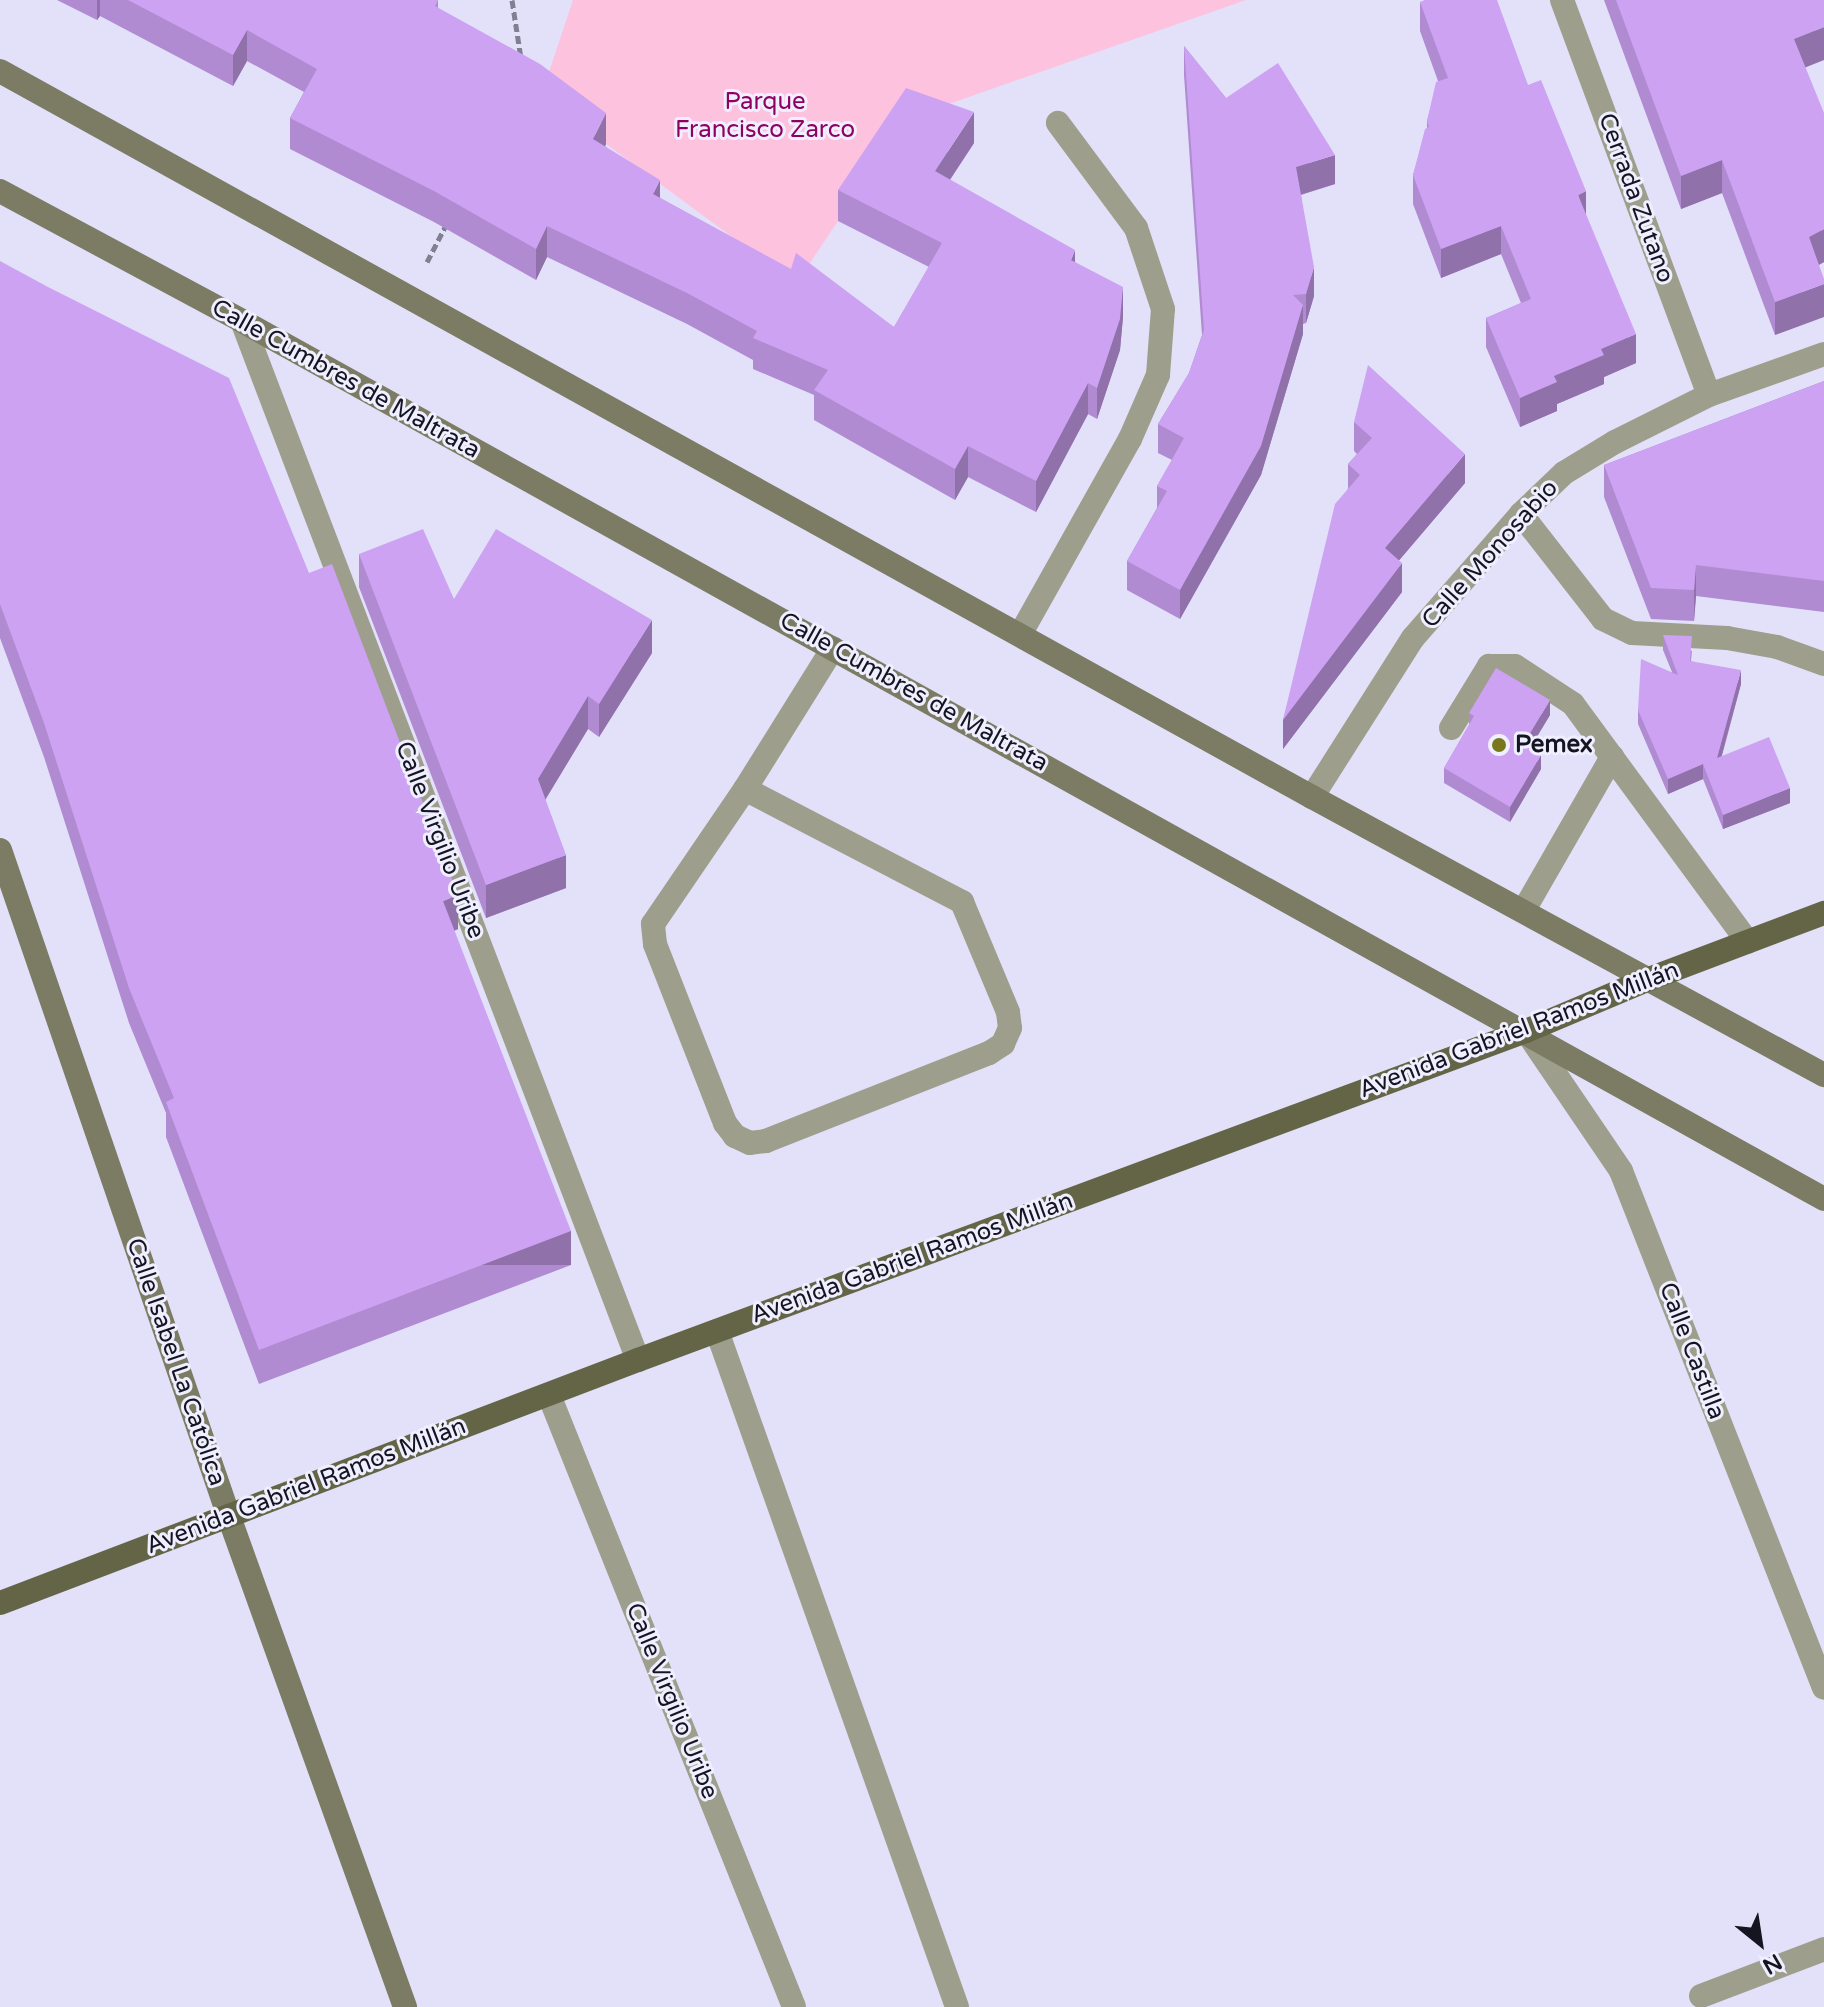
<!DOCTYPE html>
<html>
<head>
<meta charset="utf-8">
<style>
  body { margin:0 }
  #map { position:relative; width:1824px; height:2007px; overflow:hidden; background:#e2e1f9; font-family:"Varela Round",sans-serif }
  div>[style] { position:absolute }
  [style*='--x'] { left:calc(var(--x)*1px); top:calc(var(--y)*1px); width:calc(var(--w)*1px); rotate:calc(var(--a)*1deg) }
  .green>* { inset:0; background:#fdc2de }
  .path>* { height:5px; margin-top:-2.5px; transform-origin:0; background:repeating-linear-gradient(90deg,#818093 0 8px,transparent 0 12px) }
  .lane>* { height:24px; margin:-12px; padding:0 12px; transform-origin:12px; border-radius:12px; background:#9e9e8d }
  .street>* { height:24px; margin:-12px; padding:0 12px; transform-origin:12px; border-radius:12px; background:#9e9e8d }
  .secondary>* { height:24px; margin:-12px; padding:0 12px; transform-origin:12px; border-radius:12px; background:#7c7c64 }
  .primary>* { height:24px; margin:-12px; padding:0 12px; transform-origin:12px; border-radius:12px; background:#646446 }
  .wall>* { inset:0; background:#b08bd1 }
  .shaded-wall>* { inset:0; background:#9071aa; transform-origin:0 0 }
  .building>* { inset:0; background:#cda2f3 }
  .dots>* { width:22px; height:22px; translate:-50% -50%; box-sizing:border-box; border:4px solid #f0efff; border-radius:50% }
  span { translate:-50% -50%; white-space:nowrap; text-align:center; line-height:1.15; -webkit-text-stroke:6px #f0efff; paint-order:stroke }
  .park-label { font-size:24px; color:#900061 }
  .street-label { font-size:24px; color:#151421 }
  .poi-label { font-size:24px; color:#151421; font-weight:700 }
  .left { translate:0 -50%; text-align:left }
  .north { position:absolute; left:1720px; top:1903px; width:80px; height:80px; -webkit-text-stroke:6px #f0efff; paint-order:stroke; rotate:150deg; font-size:22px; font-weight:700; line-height:32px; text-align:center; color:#151421 }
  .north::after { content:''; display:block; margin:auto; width:28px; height:36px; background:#151421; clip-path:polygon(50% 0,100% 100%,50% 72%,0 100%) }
</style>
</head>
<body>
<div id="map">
  <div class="green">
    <i style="clip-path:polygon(573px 0,1246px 0,906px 119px,796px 284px,541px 96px)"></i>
  </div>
  <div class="path">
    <i style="--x:512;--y:0;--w:59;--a:81.2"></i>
    <i style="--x:427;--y:262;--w:42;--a:-62.8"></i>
  </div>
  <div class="lane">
    <i style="--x:1451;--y:728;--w:73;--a:-58.5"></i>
    <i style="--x:1489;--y:666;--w:26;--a:0"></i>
    <i style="--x:1515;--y:666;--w:69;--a:33.2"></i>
    <i style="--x:1573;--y:704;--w:295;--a:53.7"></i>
    <i style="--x:745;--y:789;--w:245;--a:27.5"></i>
    <i style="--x:962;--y:902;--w:119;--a:67.3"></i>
    <i style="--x:1008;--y:1012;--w:16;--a:83"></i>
    <i style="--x:1010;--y:1028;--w:17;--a:114"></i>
    <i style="--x:1003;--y:1044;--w:17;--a:147"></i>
    <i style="--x:989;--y:1053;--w:240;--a:158.5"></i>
    <i style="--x:766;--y:1141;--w:16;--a:173"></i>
    <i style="--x:750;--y:1143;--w:17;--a:-155"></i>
    <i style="--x:735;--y:1136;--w:16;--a:-128"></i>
    <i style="--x:725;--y:1123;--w:192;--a:-111.4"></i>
    <i style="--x:655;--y:944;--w:20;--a:-96"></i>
    <i style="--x:653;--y:924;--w:163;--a:-55.7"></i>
    <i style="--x:745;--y:789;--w:166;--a:-58"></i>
    <i style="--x:1524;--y:910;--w:177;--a:-60.1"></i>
    <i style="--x:717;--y:1331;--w:717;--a:70.45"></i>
    <i style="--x:1701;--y:1996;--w:132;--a:-20.9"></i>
  </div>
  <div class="street">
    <i style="--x:1562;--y:0;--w:421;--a:69.6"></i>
    <i style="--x:242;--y:321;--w:1112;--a:69.14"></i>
    <i style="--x:1521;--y:514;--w:133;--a:52"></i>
    <i style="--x:1603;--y:619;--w:32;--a:26"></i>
    <i style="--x:1632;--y:633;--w:95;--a:3"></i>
    <i style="--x:1727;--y:638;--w:51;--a:10.2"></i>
    <i style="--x:1777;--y:647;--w:50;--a:19.9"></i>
    <i style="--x:1021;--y:633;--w:223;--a:-60.7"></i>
    <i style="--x:1130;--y:439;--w:70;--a:-66.4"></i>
    <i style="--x:1158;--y:375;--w:66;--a:-85.7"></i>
    <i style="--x:1163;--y:309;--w:85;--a:-108.4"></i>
    <i style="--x:1136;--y:228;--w:131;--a:-126.6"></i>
    <i style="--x:1312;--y:797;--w:188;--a:-57.6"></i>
    <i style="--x:1413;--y:638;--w:164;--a:-48.9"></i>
    <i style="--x:1521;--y:514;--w:59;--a:-43.6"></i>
    <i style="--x:1564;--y:473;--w:60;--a:-31.3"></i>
    <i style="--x:1615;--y:442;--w:105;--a:-26.6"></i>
    <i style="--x:1709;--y:395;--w:122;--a:-19.6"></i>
    <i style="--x:1526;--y:1031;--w:169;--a:55.8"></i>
    <i style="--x:1621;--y:1171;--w:555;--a:68.56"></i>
    <i style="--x:549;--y:1395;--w:659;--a:68.18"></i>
  </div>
  <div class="secondary">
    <i style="--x:0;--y:71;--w:1499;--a:28.96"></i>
    <i style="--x:1312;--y:797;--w:583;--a:28.5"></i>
    <i style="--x:0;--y:191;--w:275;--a:28.2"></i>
    <i style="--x:242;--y:321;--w:1809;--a:29.03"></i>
    <i style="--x:0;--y:850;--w:702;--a:71.05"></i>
    <i style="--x:228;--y:1514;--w:524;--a:70.25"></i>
  </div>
  <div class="primary">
    <i style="--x:0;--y:1603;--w:683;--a:-20.85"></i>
    <i style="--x:638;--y:1360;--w:947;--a:-20.33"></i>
    <i style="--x:1526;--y:1031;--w:134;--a:-22.9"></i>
    <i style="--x:1649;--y:979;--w:187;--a:-20.7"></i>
  </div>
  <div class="wall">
    <i style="clip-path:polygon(57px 0,438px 0,438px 8px,606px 144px,605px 146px,660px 198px,894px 327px,929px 267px,838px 221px,838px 190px,974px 143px,950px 180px,1075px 262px,1123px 317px,1120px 350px,1097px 419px,1088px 414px,1036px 512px,968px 477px,955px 500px,814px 420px,814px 395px,753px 369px,753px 360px,687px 324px,547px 257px,536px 280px,434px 222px,290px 149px,290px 118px,304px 92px,247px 61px,233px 86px,100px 16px,97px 20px)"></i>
    <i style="clip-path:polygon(1604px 0,1824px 0,1805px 67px,1824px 262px,1819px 265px,1775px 335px,1722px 193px,1681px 209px)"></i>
    <i style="clip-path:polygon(1420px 2px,1528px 85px,1586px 215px,1636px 363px,1604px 377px,1604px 384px,1557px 404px,1557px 411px,1520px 427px,1486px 347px,1486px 318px,1521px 303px,1501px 254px,1441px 278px,1413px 204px,1413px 175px,1427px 128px,1427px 121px,1438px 81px,1420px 31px)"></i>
    <i style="clip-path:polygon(1184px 46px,1226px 98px,1335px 184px,1301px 195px,1314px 296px,1306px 323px,1303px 324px,1303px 334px,1261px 475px,1180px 619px,1127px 590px,1127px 561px,1157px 508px,1157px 486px,1172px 460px,1158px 453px,1158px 424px,1189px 373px,1202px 335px,1184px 75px)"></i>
    <i style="clip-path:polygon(0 261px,458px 929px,454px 931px,571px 1265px,259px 1384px,166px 1137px,166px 1113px,129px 1023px,44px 757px,0 638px)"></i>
    <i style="clip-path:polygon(1824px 381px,1824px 612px,1696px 596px,1694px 621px,1651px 619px,1604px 497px,1604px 465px)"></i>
    <i style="clip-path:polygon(1354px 422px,1465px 483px,1399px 560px,1402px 592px,1283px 749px,1283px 720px,1348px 488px,1348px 464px,1357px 454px,1354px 451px)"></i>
    <i style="clip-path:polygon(359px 554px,454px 599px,652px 653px,599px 737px,588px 729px,545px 799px,566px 888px,486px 918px,359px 587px)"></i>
    <i style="clip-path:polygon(1663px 635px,1692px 651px,1691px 661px,1741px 684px,1722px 756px,1790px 803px,1723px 829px,1703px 779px,1668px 794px,1638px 724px,1638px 710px,1672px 672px,1663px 650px)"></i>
    <i style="clip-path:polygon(1469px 713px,1550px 715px,1530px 748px,1541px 769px,1510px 822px,1444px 783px,1444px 768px,1469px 725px)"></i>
  </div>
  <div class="shaded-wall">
    <i style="clip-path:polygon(97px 0,100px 0,100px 16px,97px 20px)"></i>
    <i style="clip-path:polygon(1824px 27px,1824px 60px,1794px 72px,1794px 39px)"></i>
    <i style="clip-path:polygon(247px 30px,247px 61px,233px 86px,233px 55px)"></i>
    <i style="clip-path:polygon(974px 112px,974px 143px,935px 202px,935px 171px)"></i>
    <i style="clip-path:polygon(606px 113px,606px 144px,593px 169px,593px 139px)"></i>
    <i style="clip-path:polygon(1335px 155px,1335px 184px,1296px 196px,1296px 167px)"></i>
    <i style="clip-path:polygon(1722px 160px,1722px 193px,1681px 209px,1681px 176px)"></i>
    <i style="clip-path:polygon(660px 180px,660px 211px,653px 194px)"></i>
    <i style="clip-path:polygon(1586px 191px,1586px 220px,1578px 195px)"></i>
    <i style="clip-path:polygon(547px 226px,547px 257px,536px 280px,536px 249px)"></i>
    <i style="clip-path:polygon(1501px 226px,1501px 254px,1441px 278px,1441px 249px)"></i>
    <i style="clip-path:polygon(1824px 229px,1824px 262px,1809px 270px,1809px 237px)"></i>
    <i style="clip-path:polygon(1075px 250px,1075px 281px,1071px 260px)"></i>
    <i style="clip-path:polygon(1314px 267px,1314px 296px,1306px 323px,1306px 294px)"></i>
    <i style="clip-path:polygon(1824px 284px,1824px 317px,1775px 335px,1775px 302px)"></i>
    <i style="clip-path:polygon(1123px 287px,1123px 317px,1120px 350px,1097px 419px,1097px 388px)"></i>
    <i style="clip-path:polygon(1303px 305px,1303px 334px,1261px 475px,1180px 619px,1180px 590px)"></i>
    <i style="clip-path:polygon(1636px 334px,1636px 363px,1604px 377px,1604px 384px,1557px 404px,1557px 411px,1520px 427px,1520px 398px,1554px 376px,1601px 349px)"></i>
    <i style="clip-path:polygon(1088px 383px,1088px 414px,1036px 512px,1036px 481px)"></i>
    <i style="clip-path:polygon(968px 446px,968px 477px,955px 500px,955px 469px)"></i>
    <i style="clip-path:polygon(1465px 454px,1465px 483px,1385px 577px,1385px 548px)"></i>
    <i style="clip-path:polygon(1402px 563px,1402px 592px,1283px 749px,1283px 720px)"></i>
    <i style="clip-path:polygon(1696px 565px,1696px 596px,1694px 621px,1694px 590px)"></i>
    <i style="clip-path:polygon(652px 620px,652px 653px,599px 737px,599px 704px)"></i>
    <i style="clip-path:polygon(1741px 670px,1741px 684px,1717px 772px,1717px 758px)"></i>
    <i style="clip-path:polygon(588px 696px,588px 729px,538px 812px,538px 779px)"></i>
    <i style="clip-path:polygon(1550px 700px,1550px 715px,1523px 760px,1523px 745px)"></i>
    <i style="clip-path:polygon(1541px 755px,1541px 769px,1510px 822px,1510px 807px)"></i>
    <i style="clip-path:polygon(1703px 764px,1703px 779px,1668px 794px,1668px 779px)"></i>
    <i style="clip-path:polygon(1790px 788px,1790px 803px,1723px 829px,1723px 815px)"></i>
    <i style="clip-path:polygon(566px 855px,566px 888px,486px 918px,486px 885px)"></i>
    <i style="clip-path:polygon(458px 895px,458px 929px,443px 935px,443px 901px)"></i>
    <i style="left:571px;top:1231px;width:34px;height:334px;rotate:90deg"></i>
  </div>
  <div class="building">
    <i style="clip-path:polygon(128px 0,438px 0,435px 6px,540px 64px,606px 113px,593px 139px,660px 180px,653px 194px,791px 269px,796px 253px,894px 327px,942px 243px,838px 190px,906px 88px,974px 112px,935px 171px,1075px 250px,1071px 260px,1123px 287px,1120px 319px,1097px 388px,1088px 383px,1036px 481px,968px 446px,955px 469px,814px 390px,828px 370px,753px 338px,757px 331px,687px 293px,547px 226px,536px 249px,434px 191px,290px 118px,317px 69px,247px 30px,233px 55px)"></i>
    <i style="clip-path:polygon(1425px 0,1497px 0,1528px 85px,1541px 80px,1586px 191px,1578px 195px,1636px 334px,1601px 349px,1604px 355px,1554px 376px,1557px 382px,1520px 398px,1486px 318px,1531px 299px,1501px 226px,1441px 249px,1413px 175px,1425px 129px,1429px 127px,1427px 121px,1436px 82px,1448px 78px,1420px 2px)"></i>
    <i style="clip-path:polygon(1616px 0,1824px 0,1824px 27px,1794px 39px,1824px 113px,1824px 229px,1809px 237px,1824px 279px,1824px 284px,1775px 302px,1722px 160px,1681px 176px)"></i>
    <i style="clip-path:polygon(1184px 46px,1226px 98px,1278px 63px,1335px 155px,1296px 167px,1314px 267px,1306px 294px,1293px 295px,1303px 305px,1261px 446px,1180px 590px,1127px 561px,1167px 491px,1157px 486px,1184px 438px,1158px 424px,1189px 373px,1204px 330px)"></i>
    <i style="clip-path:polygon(0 261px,48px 287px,229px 378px,309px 573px,332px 564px,458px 895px,443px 901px,571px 1231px,259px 1350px,166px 1102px,174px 1098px,129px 988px,44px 723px,0 604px)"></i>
    <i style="clip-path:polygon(1368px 365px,1465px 454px,1385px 548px,1402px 563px,1283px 720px,1335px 504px,1360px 475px,1348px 464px,1372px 438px,1354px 422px)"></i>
    <i style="clip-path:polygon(1824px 381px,1824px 581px,1696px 565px,1694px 590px,1651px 588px,1604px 465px)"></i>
    <i style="clip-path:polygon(423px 529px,454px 599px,496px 529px,652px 620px,599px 704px,588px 696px,538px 779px,566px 855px,486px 885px,359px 554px)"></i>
    <i style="clip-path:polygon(1663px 635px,1692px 636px,1690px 661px,1741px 670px,1717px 758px,1769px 737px,1790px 788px,1723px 815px,1703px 764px,1668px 779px,1638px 710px,1641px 659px,1678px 675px)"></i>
    <i style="clip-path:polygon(1496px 668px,1550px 700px,1523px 745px,1541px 755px,1510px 807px,1444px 768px,1474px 716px,1469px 713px)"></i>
  </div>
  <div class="dots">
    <i style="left:1499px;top:745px;background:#79771d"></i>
  </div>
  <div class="park-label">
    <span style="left:765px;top:116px">Parque<br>Francisco Zarco</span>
  </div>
  <div class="street-label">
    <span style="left:1636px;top:198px;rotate:70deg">Cerrada Zutano</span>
    <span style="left:346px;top:379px;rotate:29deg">Calle Cumbres de Maltrata</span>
    <span style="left:1490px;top:554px;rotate:-48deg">Calle Monosabio</span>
    <span style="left:914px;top:692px;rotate:29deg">Calle Cumbres de Maltrata</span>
    <span style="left:440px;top:840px;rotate:69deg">Calle Virgilio Uribe</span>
    <span style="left:1519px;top:1030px;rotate:-21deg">Avenida Gabriel Ramos Millán</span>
    <span style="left:912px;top:1258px;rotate:-20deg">Avenida Gabriel Ramos Millán</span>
    <span style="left:1692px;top:1351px;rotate:69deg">Calle Castilla</span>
    <span style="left:176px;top:1362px;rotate:71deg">Calle Isabel La Católica</span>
    <span style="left:306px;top:1486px;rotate:-21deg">Avenida Gabriel Ramos Millán</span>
    <span style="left:672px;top:1701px;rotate:68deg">Calle Virgilio Uribe</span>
  </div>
  <div class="poi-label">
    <span class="left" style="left:1515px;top:745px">Pemex</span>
  </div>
  <div class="north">N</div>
</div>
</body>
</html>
